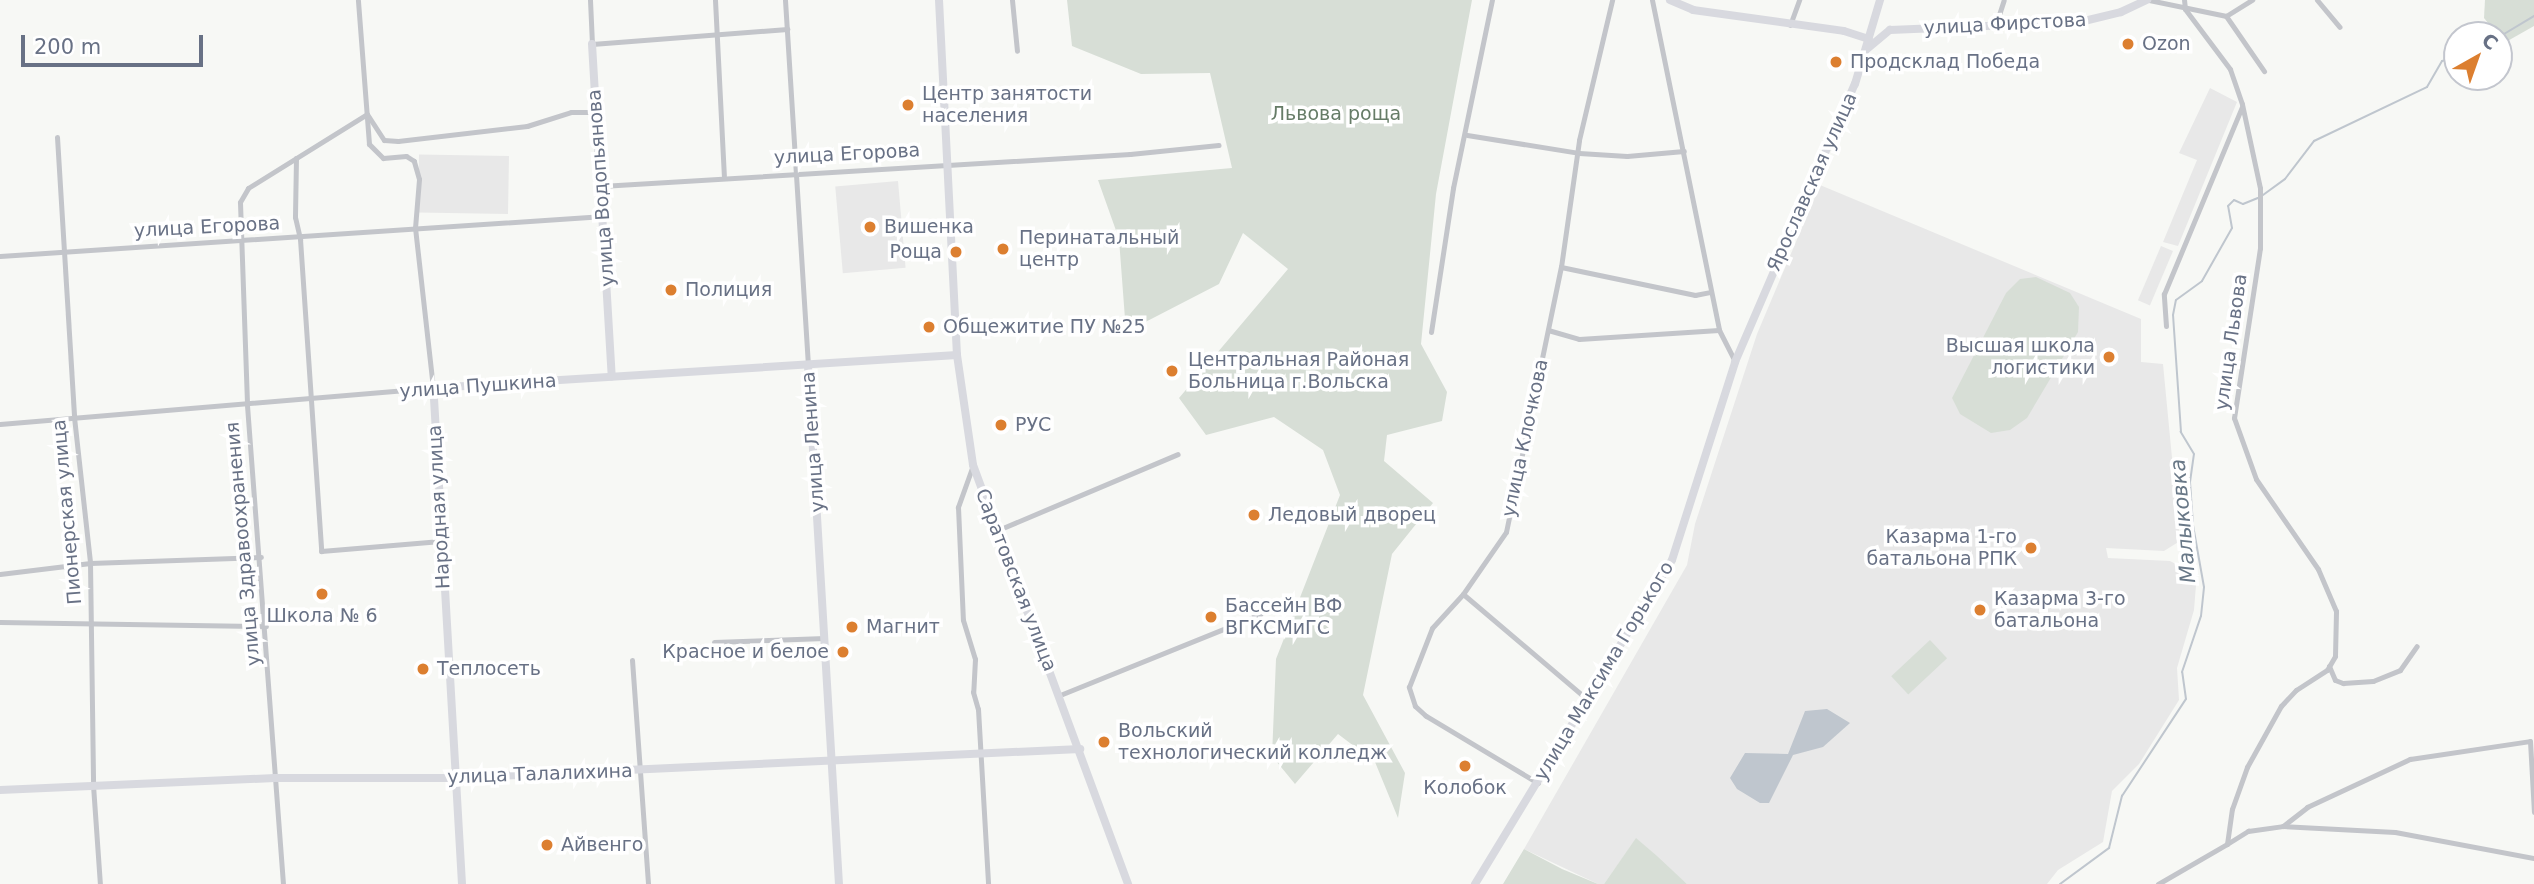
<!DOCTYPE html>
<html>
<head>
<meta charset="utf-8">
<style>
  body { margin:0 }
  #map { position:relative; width:2534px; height:884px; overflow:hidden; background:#f7f8f5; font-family:"DejaVu Sans",sans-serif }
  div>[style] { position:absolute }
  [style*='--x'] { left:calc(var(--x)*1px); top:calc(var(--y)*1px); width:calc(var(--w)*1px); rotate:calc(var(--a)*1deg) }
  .built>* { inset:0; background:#e8e8e8; transform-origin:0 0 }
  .green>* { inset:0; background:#d7ded6; transform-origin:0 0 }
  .water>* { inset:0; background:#bfc6ce }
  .stream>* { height:2px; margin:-1px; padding:0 1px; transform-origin:1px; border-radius:1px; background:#bfc6ce }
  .street>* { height:5px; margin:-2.5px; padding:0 2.5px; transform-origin:2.5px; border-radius:2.5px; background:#c3c5ca }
  .secondary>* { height:8px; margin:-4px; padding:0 4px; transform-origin:4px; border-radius:4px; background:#d8d9df }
  .dots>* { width:19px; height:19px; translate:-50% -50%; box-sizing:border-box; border:4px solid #fff; border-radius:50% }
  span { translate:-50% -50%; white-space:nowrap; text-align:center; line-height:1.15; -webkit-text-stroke:7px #fff; paint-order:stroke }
  .street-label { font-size:19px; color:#687185 }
  .poi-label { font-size:19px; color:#687185 }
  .left { translate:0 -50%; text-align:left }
  .right { translate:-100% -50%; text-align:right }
  .park-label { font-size:19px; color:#667c67 }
  .water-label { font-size:21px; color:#697887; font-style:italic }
  .north { position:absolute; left:2443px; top:21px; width:70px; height:70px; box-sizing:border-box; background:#fff; border:2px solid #c3c6ce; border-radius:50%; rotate:40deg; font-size:19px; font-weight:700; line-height:28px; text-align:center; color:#687185 }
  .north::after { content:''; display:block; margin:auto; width:24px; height:32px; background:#dc7f30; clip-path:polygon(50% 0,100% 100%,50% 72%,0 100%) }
  .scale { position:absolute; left:21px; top:35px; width:182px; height:32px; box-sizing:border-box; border:4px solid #687185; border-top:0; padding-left:9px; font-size:21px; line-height:24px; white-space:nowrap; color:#687185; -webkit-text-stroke:5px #fff; paint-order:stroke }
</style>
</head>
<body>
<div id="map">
  <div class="built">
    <i style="clip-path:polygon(2210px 88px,2237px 102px,2178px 246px,2163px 242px,2197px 160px,2179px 153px)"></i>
    <i style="left:509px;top:156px;width:58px;height:90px;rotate:91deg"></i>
    <i style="left:898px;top:181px;width:87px;height:63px;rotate:85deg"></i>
    <i style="clip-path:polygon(1820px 185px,2141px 319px,2141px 362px,2163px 364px,2180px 541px,2164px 551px,2106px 548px,2108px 558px,2170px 561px,2185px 569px,2196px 585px,2194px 610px,2177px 668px,2179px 700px,2139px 764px,2112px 791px,2103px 842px,2058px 870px,2047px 884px,1687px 884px,1636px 839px,1604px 884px,1598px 884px,1524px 849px,1687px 565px,1695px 524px,1757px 334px)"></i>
    <i style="left:2161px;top:246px;width:13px;height:59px;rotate:23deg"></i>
  </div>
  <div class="green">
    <i style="clip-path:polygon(1067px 0,1472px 0,1436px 194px,1421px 344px,1447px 392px,1442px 421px,1387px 435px,1384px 461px,1433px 503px,1392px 554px,1363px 695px,1405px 773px,1398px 818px,1375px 762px,1338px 734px,1295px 784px,1272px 756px,1276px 659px,1340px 495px,1323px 450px,1274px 417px,1206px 435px,1179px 398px,1288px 269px,1243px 233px,1219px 284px,1126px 332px,1119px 239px,1098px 180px,1232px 168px,1210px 73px,1141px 74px,1072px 46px)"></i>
    <i style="clip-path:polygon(2485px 0,2534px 0,2534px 26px,2504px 43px,2484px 18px)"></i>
    <i style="clip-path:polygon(2036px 277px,2070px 293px,2079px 307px,2078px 332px,2027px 418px,2010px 430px,1991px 433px,1960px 414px,1952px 398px,2006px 293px,2020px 279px)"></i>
    <i style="left:1930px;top:640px;width:25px;height:53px;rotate:47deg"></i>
    <i style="clip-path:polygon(1636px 838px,1657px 856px,1687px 884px,1604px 884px)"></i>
    <i style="clip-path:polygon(1524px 849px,1562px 869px,1598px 884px,1503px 884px)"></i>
  </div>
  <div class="water">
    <i style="clip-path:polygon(1827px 709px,1850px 723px,1823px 747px,1793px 755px,1769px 803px,1760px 803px,1737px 789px,1730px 778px,1745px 753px,1788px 754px,1805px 711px)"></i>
  </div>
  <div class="stream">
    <i style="--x:2499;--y:37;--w:41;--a:-31"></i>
    <i style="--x:2263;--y:195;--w:27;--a:-36"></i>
    <i style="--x:2285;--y:179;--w:48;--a:-52.7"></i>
    <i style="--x:2314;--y:141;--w:125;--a:-25.5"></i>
    <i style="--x:2427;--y:87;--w:30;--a:-60"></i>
    <i style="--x:2442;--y:61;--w:16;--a:-15"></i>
    <i style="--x:2060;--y:884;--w:61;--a:-36.3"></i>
    <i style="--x:2109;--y:848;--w:54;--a:-76"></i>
    <i style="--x:2122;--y:796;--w:116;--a:-56.6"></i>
    <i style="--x:2186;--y:699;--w:27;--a:-98"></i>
    <i style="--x:2182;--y:672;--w:59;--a:-71.3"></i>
    <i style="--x:2201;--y:616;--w:29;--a:-84"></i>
    <i style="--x:2204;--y:587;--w:63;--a:-100.1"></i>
    <i style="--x:2193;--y:525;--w:43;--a:-94"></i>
    <i style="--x:2190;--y:482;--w:28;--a:-82"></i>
    <i style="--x:2194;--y:454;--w:26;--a:-121"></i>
    <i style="--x:2181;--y:432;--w:117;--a:-93.9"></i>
    <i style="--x:2173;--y:315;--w:15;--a:-79"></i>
    <i style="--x:2176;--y:300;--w:32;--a:-36"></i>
    <i style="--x:2202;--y:281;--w:61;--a:-60.5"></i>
    <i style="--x:2232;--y:228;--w:22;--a:-100"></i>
    <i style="--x:2228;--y:206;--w:8;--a:-45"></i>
    <i style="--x:2234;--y:200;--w:10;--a:24"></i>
    <i style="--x:2243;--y:204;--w:16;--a:-22"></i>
  </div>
  <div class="street">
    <i style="--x:590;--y:0;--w:44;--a:87.4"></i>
    <i style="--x:592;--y:44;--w:196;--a:-4.4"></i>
    <i style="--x:715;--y:0;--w:176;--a:87.1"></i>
    <i style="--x:785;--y:0;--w:367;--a:86.4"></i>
    <i style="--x:1012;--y:0;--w:51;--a:84.4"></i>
    <i style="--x:1652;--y:0;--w:337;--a:78.5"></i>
    <i style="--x:1719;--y:330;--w:36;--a:63"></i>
    <i style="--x:2149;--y:0;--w:79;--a:11.7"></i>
    <i style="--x:2226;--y:16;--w:31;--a:-32"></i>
    <i style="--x:2317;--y:0;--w:35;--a:50"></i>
    <i style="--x:2226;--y:16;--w:67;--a:55.4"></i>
    <i style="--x:1790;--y:25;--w:27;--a:-70"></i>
    <i style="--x:1995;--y:27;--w:28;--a:-72"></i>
    <i style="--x:1467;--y:135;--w:113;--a:9.1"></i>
    <i style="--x:1579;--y:153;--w:48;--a:3.6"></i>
    <i style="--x:1627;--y:156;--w:57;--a:-5"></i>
    <i style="--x:57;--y:137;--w:281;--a:86.5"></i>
    <i style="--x:74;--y:417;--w:147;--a:83.7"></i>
    <i style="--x:90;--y:563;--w:222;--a:89.2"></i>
    <i style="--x:93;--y:785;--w:99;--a:86"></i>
    <i style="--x:296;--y:158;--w:59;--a:91"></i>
    <i style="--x:295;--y:217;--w:23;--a:77"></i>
    <i style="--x:300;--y:239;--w:313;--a:86.1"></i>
    <i style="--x:321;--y:551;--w:120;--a:-4.8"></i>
    <i style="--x:601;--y:186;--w:530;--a:-3.46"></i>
    <i style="--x:1130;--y:154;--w:89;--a:-5.8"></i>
    <i style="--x:0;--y:256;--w:605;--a:-3.79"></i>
    <i style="--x:1561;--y:267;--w:137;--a:11.8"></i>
    <i style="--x:1695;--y:295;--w:15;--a:-11"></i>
    <i style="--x:2166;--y:326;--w:32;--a:-94"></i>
    <i style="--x:2164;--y:294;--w:203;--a:-67.4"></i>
    <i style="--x:1548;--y:330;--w:32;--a:16"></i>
    <i style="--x:1579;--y:339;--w:140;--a:-3.7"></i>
    <i style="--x:1431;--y:332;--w:146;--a:-81.3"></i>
    <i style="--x:1453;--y:188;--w:192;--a:-78.3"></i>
    <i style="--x:0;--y:424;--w:434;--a:-4.8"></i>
    <i style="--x:433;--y:388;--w:161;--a:-96.4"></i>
    <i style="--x:415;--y:228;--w:49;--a:-85.3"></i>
    <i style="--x:419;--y:179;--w:19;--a:-106"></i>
    <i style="--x:414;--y:161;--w:9;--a:-148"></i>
    <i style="--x:406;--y:156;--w:23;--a:175"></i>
    <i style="--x:383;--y:158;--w:20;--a:-135"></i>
    <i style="--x:369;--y:144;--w:144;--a:-94.4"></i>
    <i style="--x:973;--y:465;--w:45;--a:109.7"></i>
    <i style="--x:958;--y:507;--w:113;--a:87.5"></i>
    <i style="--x:963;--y:620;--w:41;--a:72.9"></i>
    <i style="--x:975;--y:659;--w:33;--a:93"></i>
    <i style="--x:973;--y:692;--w:18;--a:74"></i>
    <i style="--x:978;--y:709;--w:175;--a:86.7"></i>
    <i style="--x:998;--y:530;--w:195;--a:-22.9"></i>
    <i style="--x:0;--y:574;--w:91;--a:-7"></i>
    <i style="--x:90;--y:563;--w:171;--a:-2"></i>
    <i style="--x:1463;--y:594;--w:164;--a:40.3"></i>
    <i style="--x:0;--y:622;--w:266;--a:0.9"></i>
    <i style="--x:714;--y:642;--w:111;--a:-2.1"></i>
    <i style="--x:632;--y:660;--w:225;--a:85.9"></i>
    <i style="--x:2329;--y:666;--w:15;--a:67"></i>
    <i style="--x:2335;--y:680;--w:9;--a:21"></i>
    <i style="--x:2343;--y:683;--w:30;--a:-4"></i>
    <i style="--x:2373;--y:681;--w:29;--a:-22"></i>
    <i style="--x:2400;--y:670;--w:29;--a:-55"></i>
    <i style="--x:1060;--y:695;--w:216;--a:-22"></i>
    <i style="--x:1538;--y:783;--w:131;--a:-149.1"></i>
    <i style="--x:1426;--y:716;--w:15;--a:-138"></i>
    <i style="--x:1415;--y:706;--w:20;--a:-108"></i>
    <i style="--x:1409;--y:687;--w:63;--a:-68.7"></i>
    <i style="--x:1432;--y:628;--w:46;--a:-47.6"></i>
    <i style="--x:1463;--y:594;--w:75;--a:-55.3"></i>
    <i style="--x:1506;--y:532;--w:271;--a:-78.3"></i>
    <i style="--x:1561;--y:267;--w:128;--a:-81.9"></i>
    <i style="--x:1579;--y:140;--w:144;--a:-76.7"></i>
    <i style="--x:2283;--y:826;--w:31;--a:-38"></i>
    <i style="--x:2307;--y:807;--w:114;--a:-25"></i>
    <i style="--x:2410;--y:759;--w:121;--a:-8.5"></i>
    <i style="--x:2530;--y:741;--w:71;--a:86.8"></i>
    <i style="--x:2227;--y:844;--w:25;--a:-32"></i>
    <i style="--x:2248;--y:831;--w:35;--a:-8"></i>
    <i style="--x:2283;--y:826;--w:112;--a:3.1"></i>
    <i style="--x:2395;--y:832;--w:141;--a:10.6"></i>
    <i style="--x:283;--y:884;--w:482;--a:-94.3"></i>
    <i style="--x:247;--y:403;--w:201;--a:-92"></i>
    <i style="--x:240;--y:202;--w:16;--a:-60"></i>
    <i style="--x:248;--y:188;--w:140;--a:-31.9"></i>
    <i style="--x:367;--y:114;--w:31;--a:57"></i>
    <i style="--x:384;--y:140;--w:14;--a:4"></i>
    <i style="--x:398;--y:141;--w:130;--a:-6.6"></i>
    <i style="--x:527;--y:126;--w:46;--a:-17.7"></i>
    <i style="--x:571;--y:112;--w:26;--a:0"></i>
    <i style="--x:2158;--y:884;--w:80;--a:-30.1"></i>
    <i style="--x:2227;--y:844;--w:35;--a:-82"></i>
    <i style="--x:2232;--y:809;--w:45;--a:-70.3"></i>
    <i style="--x:2247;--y:767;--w:70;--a:-60.9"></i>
    <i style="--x:2281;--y:706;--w:22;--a:-47"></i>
    <i style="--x:2296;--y:690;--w:37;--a:-33"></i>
    <i style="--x:2327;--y:670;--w:16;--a:-60"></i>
    <i style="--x:2335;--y:656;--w:45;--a:-88.7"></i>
    <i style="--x:2336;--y:611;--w:46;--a:-113.2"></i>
    <i style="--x:2318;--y:569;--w:109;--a:-124.6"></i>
    <i style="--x:2256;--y:479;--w:65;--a:-109.8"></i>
    <i style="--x:2234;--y:418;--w:172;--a:-81.3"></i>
    <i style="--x:2260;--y:248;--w:60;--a:-90"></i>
    <i style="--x:2260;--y:188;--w:86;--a:-102.1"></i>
    <i style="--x:2242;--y:104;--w:37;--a:-109"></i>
    <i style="--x:2230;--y:69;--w:75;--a:-126.9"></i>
    <i style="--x:2185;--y:9;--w:9;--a:-96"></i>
  </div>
  <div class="secondary">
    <i style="--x:939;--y:0;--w:355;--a:87.1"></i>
    <i style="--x:957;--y:355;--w:111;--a:81.7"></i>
    <i style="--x:973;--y:465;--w:447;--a:69.7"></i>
    <i style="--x:1670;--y:0;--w:25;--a:23"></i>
    <i style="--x:1693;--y:10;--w:152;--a:7.9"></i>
    <i style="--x:1844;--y:31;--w:26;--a:18"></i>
    <i style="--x:592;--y:44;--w:333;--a:86.6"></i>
    <i style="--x:1867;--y:49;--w:30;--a:-40"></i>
    <i style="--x:1890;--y:30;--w:190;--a:-2.4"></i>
    <i style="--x:2080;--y:22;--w:42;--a:-13.7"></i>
    <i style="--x:2121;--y:12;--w:29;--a:-25"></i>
    <i style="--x:808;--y:366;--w:519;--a:86.58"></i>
    <i style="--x:0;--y:790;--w:275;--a:-2.5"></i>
    <i style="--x:275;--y:778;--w:180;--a:0"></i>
    <i style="--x:455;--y:778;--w:626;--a:-2.66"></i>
    <i style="--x:462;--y:884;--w:497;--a:-93.3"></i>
    <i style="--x:433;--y:388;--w:525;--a:-3.6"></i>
    <i style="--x:1475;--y:884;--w:379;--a:-58.7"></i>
    <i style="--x:1672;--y:560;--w:208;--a:-72.3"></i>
    <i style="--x:1735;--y:362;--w:303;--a:-66.7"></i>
    <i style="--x:1855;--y:84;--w:88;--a:-73.4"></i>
  </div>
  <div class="dots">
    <i style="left:2128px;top:44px;background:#dc7f30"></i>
    <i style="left:1836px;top:62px;background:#dc7f30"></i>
    <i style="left:908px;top:105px;background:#dc7f30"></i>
    <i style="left:870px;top:227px;background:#dc7f30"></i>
    <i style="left:1003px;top:249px;background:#dc7f30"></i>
    <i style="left:956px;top:252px;background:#dc7f30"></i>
    <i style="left:671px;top:290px;background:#dc7f30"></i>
    <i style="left:929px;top:327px;background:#dc7f30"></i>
    <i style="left:2109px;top:357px;background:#dc7f30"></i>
    <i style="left:1172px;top:371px;background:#dc7f30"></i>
    <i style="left:1001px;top:425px;background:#dc7f30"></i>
    <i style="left:1254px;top:515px;background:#dc7f30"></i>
    <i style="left:2031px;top:548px;background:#dc7f30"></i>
    <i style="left:322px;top:594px;background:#dc7f30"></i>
    <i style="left:1980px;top:610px;background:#dc7f30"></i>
    <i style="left:1211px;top:617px;background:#dc7f30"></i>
    <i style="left:852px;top:627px;background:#dc7f30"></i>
    <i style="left:843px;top:652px;background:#dc7f30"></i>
    <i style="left:423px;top:669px;background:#dc7f30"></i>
    <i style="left:1104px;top:742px;background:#dc7f30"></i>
    <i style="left:1465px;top:766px;background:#dc7f30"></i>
    <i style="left:547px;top:845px;background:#dc7f30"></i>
  </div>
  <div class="street-label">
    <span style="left:2005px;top:24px;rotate:-3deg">улица Фирстова</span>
    <span style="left:847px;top:154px;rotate:-3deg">улица Егорова</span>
    <span style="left:1812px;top:182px;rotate:-66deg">Ярославская улица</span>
    <span style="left:601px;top:188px;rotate:-94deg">улица Водопьянова</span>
    <span style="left:207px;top:227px;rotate:-3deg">улица Егорова</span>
    <span style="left:2231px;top:342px;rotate:-82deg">улица Львова</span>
    <span style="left:478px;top:386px;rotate:-4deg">улица Пушкина</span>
    <span style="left:1525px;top:438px;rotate:-78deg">улица Клочкова</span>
    <span style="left:813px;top:442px;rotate:-94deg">улица Ленина</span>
    <span style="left:439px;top:507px;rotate:-93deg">Народная улица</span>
    <span style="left:67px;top:512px;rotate:-95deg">Пионерская улица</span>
    <span style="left:243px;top:544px;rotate:-95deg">улица Здравоохранения</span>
    <span style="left:1016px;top:580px;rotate:69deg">Саратовская улица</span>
    <span style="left:1604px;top:671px;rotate:-59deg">улица Максима Горького</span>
    <span style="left:540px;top:774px;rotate:-2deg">улица Талалихина</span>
  </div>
  <div class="poi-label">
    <span class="left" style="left:2142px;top:44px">Ozon</span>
    <span class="left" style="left:1850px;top:62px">Продсклад Победа</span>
    <span class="left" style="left:922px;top:105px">Центр занятости<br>населения</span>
    <span class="left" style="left:884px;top:227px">Вишенка</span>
    <span class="left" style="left:1019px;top:249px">Перинатальный<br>центр</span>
    <span class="right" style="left:942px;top:252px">Роща</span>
    <span class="left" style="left:685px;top:290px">Полиция</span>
    <span class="left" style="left:943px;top:327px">Общежитие ПУ №25</span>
    <span class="right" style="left:2095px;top:357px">Высшая школа<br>логистики</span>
    <span class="left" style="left:1188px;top:371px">Центральная Районая<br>Больница г.Вольска</span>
    <span class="left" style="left:1015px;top:425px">РУС</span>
    <span class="left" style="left:1268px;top:515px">Ледовый дворец</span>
    <span class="right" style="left:2017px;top:548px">Казарма 1-го<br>батальона РПК</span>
    <span class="left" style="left:1994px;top:610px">Казарма 3-го<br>батальона</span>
    <span class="left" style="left:1225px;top:617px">Бассейн ВФ<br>ВГКСМиГС</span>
    <span style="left:322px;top:616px">Школа № 6</span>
    <span class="left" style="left:866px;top:627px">Магнит</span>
    <span class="right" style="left:829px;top:652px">Красное и белое</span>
    <span class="left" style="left:437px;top:669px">Теплосеть</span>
    <span class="left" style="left:1118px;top:742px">Вольский<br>технологический колледж</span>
    <span style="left:1465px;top:788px">Колобок</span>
    <span class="left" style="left:561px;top:845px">Айвенго</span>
  </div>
  <div class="park-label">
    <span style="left:1336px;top:114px">Львова роща</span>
  </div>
  <div class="water-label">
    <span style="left:2183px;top:521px;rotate:-95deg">Малыковка</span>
  </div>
  <div class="north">С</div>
  <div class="scale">200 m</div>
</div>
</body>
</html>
